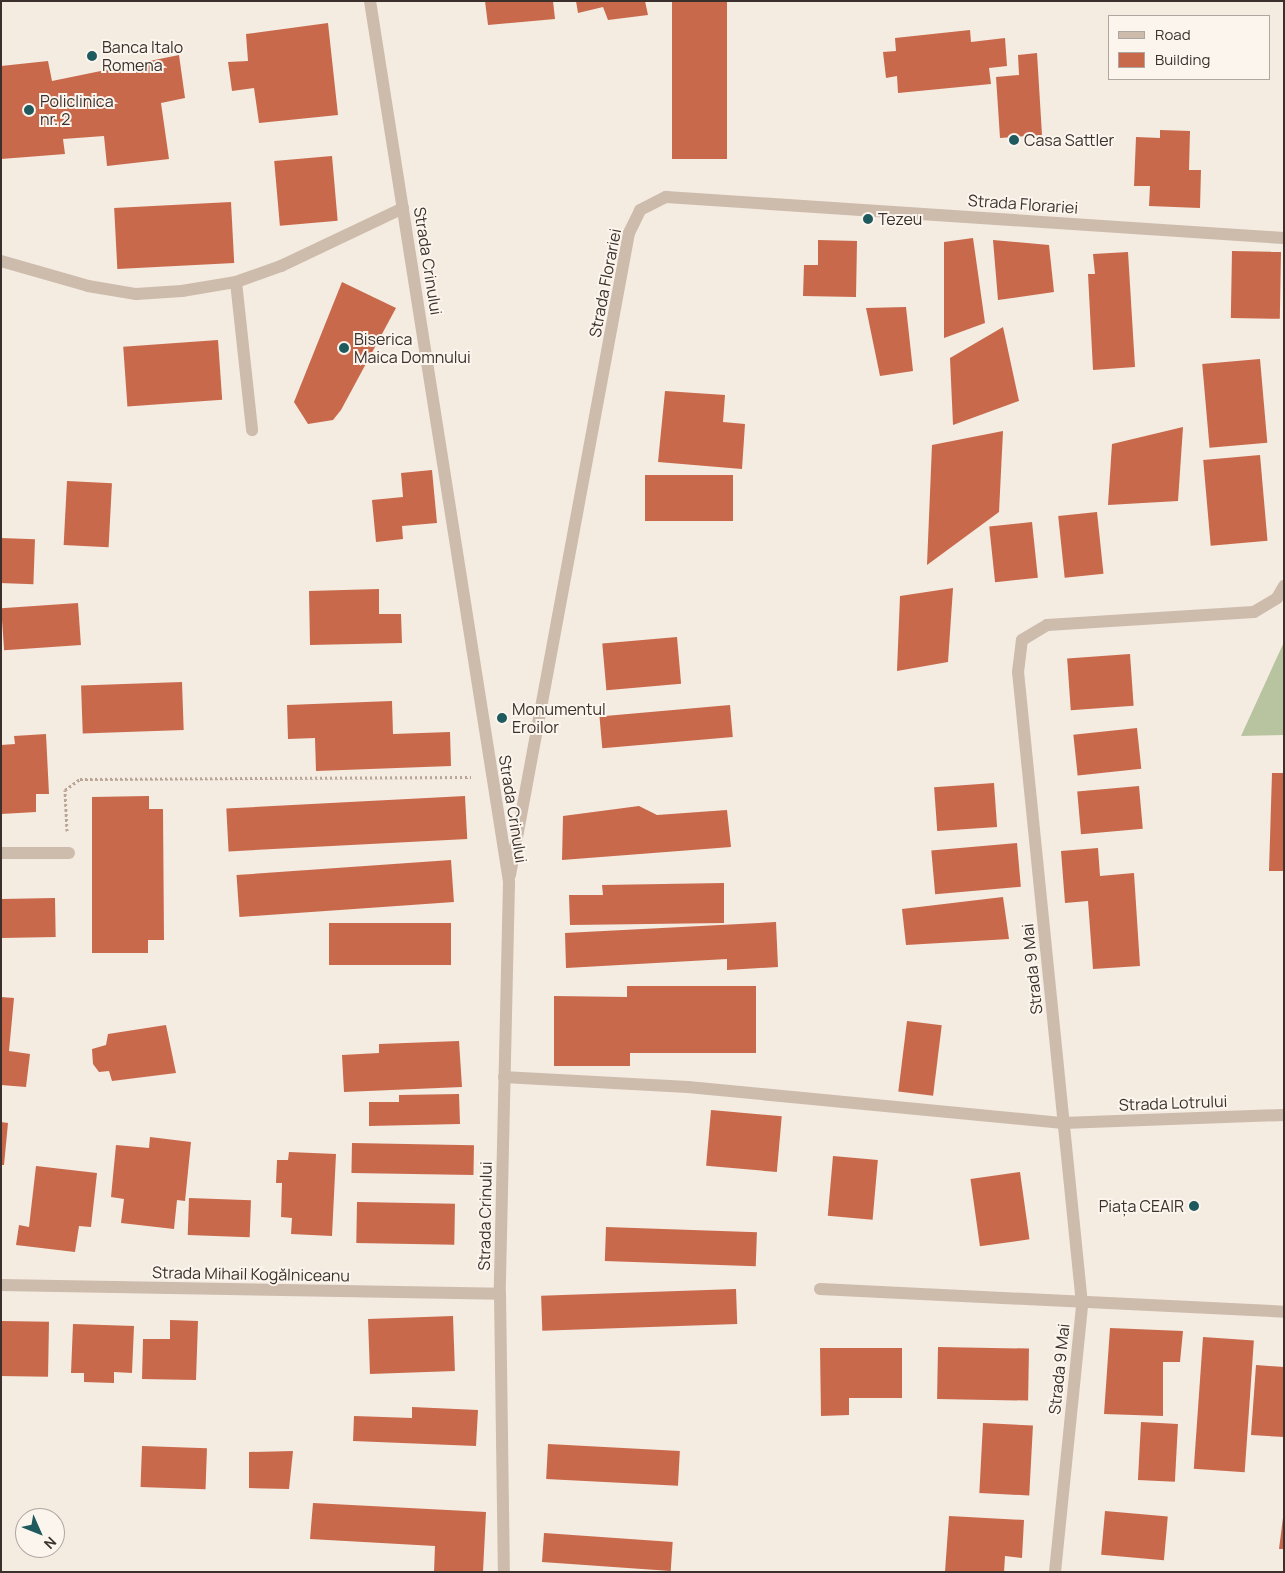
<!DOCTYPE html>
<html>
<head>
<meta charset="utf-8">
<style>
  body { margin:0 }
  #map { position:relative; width:1285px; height:1573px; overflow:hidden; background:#f4ebe1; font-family:Manrope,sans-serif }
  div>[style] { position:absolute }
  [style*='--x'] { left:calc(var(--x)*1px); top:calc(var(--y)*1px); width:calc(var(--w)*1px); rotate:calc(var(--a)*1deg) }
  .green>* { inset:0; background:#b8c4a0 }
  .building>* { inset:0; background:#c8694b; transform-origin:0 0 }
  .path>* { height:3px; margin-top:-1.5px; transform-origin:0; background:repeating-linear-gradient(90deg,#b9a596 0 2.5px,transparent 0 5px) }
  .lane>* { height:12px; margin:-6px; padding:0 6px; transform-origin:6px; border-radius:6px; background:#cdbbac }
  .street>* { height:12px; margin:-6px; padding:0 6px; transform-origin:6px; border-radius:6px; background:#cdbbac }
  .dots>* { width:14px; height:14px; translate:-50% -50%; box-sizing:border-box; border:2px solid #fbf5ee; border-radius:50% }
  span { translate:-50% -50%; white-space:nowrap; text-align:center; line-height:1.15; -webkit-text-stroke:4px #fbf5ee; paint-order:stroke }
  .poi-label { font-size:16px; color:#3b302b }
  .left { translate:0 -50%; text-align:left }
  .right { translate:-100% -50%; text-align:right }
  .street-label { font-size:16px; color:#3b302b }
  .frame { position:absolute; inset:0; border:2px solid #3b302b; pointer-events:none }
  .legend { position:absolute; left:1108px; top:15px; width:162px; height:65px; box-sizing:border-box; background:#fbf5ee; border:1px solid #aea6a0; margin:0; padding:6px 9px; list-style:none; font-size:15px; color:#3b302b }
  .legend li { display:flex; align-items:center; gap:10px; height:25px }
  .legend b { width:25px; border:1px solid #aea6a0 }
  .north { position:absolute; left:15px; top:1508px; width:50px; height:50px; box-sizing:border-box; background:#fbf5ee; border:1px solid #aea6a0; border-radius:50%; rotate:134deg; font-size:14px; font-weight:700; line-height:20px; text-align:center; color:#3b302b }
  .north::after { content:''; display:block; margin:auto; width:18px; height:22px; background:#1f5a5e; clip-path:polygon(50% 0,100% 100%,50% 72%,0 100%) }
</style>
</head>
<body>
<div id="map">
  <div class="green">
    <i style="clip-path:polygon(1284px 642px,1284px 735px,1241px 736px)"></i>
  </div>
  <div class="building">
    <i style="clip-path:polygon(485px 1px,553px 1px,555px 19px,488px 25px)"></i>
    <i style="clip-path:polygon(576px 1px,645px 1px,648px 15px,608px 20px,603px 7px,578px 13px)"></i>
    <i style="left:672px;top:1px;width:55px;height:158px"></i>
    <i style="clip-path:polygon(328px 23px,338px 115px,259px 123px,254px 88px,232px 91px,228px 62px,248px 61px,246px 34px)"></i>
    <i style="clip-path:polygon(970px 30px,971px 42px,1005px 38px,1007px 66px,989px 68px,991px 84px,898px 93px,897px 76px,886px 78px,883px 52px,896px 51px,895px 38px)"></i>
    <i style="clip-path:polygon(1037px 53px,1042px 135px,1000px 138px,996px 77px,1019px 75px,1018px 55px)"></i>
    <i style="clip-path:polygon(179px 55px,185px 98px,161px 103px,169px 159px,107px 166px,104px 136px,63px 139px,65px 154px,1px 159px,1px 66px,48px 61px,52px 81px)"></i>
    <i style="clip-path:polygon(1160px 130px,1190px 131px,1189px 170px,1201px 170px,1200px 208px,1149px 206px,1150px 186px,1134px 186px,1136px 137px,1160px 138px)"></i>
    <i style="left:332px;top:156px;width:65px;height:58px;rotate:85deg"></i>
    <i style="left:231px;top:202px;width:61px;height:117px;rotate:87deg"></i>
    <i style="clip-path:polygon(973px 238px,985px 323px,944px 338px,944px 242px)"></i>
    <i style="clip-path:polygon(818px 240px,857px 241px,856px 297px,803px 296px,804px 265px,818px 265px)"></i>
    <i style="clip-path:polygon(993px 240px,1049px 245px,1054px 292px,998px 300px)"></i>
    <i style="left:1232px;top:251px;width:49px;height:67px;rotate:1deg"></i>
    <i style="clip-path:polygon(1128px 252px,1135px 367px,1093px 370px,1088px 274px,1095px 274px,1093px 254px)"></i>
    <i style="clip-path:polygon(342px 282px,396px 308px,341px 410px,333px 420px,308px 424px,294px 402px)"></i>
    <i style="clip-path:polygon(906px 307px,913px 371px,880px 376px,866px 308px)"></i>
    <i style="clip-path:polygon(1003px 327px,1019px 401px,953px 425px,950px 358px)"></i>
    <i style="left:218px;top:340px;width:60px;height:95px;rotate:86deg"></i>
    <i style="left:1260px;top:359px;width:84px;height:58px;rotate:85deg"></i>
    <i style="clip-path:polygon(665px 391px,725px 395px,723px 422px,745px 424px,742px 469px,658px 462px)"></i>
    <i style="clip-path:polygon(1183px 427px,1178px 501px,1108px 505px,1112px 444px)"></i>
    <i style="clip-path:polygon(1003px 431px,999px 512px,927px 565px,932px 445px)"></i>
    <i style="left:1260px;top:455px;width:86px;height:57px;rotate:85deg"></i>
    <i style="clip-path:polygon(432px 470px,437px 523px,402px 526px,403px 539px,376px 542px,372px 500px,403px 497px,401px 473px)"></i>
    <i style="left:645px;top:475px;width:88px;height:46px"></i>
    <i style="left:67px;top:481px;width:45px;height:64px;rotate:3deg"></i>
    <i style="left:1097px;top:512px;width:62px;height:39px;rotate:84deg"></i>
    <i style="left:1032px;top:522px;width:56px;height:43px;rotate:84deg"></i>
    <i style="left:1px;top:538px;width:34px;height:45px;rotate:2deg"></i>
    <i style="clip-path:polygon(953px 588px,948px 662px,897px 671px,900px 596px)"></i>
    <i style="clip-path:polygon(379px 589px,379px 614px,401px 614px,402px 643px,310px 645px,309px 591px)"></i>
    <i style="left:78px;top:603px;width:42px;height:77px;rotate:86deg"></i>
    <i style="left:677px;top:637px;width:47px;height:75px;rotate:85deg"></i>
    <i style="left:1130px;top:654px;width:52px;height:63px;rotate:86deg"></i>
    <i style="left:182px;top:682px;width:48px;height:101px;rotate:88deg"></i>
    <i style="clip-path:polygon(392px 701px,393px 734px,450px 732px,451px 766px,316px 771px,315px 738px,288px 739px,287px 705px)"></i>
    <i style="left:730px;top:705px;width:32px;height:131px;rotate:85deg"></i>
    <i style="left:1137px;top:728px;width:41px;height:64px;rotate:84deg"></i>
    <i style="clip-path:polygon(46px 734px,49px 794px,36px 794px,36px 812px,1px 814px,1px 745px,15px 744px,14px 736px)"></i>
    <i style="clip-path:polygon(1272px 773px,1284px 773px,1284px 871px,1269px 871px)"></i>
    <i style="left:994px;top:783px;width:44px;height:60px;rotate:86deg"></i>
    <i style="left:1139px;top:786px;width:43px;height:62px;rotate:85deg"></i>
    <i style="clip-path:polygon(149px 796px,149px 809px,163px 809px,164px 940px,148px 940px,148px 953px,92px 953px,92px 797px)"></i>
    <i style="left:465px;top:796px;width:43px;height:239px;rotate:87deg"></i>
    <i style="clip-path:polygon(639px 806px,657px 815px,727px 810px,731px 847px,562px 860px,563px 816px)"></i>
    <i style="left:1017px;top:843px;width:44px;height:86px;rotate:85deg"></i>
    <i style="clip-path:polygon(1098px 848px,1100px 876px,1134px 873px,1140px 966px,1093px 969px,1088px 901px,1065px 903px,1061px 851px)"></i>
    <i style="left:451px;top:860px;width:42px;height:215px;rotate:86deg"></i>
    <i style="clip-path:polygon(724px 883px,724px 923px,570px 925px,569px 895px,603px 895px,602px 885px)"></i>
    <i style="clip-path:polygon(1003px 897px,1009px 939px,906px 945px,902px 909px)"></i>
    <i style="left:55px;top:898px;width:39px;height:54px;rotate:89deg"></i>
    <i style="clip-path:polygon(776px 922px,778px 967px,727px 970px,727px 959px,566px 968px,565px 933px)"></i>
    <i style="left:451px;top:923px;width:42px;height:122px;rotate:90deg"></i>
    <i style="clip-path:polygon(627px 986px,756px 986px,756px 1053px,630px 1053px,630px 1066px,554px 1066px,554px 996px,627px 997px)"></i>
    <i style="clip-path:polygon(1px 997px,14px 998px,9px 1051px,30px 1054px,26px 1087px,1px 1085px)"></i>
    <i style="left:907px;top:1021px;width:35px;height:71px;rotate:7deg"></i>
    <i style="clip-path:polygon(166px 1025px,176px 1073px,112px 1081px,109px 1071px,99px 1072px,93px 1064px,92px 1049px,106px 1045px,108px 1034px)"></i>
    <i style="clip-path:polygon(459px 1041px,462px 1087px,344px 1092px,342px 1055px,379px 1053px,379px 1044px)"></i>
    <i style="clip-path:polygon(459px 1094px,460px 1124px,369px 1126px,369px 1102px,399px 1102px,399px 1095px)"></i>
    <i style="left:711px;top:1110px;width:71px;height:56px;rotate:5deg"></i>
    <i style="clip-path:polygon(1px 1122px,8px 1123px,4px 1165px,1px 1165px)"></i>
    <i style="clip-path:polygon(150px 1137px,191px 1142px,185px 1201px,177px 1200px,174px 1229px,121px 1223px,124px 1199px,111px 1197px,116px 1145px,149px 1148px)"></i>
    <i style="left:352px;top:1143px;width:122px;height:30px;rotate:1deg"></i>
    <i style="clip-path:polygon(289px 1152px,336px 1154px,332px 1236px,291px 1234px,292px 1218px,281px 1217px,282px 1183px,276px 1183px,277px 1160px,288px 1160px)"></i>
    <i style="left:833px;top:1156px;width:45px;height:60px;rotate:5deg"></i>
    <i style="clip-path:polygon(36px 1166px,97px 1173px,91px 1227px,79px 1226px,75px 1252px,16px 1245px,19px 1225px,29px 1227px)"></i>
    <i style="left:1020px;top:1172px;width:68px;height:50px;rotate:82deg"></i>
    <i style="left:189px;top:1198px;width:62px;height:37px;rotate:2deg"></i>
    <i style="left:357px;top:1202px;width:98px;height:41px;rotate:1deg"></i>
    <i style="left:606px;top:1227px;width:151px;height:34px;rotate:2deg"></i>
    <i style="left:736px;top:1289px;width:35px;height:195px;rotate:88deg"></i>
    <i style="left:453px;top:1316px;width:55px;height:85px;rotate:88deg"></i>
    <i style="clip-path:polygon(170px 1320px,198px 1321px,196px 1380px,142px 1379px,143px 1339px,170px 1339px)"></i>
    <i style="left:1px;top:1321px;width:48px;height:55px;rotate:1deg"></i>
    <i style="clip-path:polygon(73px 1324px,134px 1326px,132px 1373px,114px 1372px,114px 1383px,84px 1382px,84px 1373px,71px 1373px)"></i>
    <i style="clip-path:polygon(1110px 1328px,1183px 1331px,1180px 1362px,1163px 1362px,1163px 1416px,1104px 1414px)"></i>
    <i style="left:1203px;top:1337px;width:51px;height:132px;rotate:4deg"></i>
    <i style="left:938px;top:1347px;width:91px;height:52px;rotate:1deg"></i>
    <i style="clip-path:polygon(820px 1348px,902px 1348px,902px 1398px,849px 1398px,849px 1415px,821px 1416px)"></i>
    <i style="clip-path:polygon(1256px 1365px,1284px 1367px,1284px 1437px,1251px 1435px)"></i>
    <i style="clip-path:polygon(412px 1407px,478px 1410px,476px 1446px,353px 1441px,354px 1416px,412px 1418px)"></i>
    <i style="left:1141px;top:1422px;width:37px;height:58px;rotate:3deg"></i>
    <i style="left:983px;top:1423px;width:50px;height:70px;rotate:3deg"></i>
    <i style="left:548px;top:1444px;width:132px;height:35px;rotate:3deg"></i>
    <i style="left:142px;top:1446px;width:65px;height:41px;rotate:2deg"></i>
    <i style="clip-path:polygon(293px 1451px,289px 1489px,249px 1488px,249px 1452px)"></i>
    <i style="clip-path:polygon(313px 1503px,486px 1512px,483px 1572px,434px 1572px,435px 1546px,310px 1539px)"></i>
    <i style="clip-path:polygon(1284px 1510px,1284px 1549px,1279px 1549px)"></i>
    <i style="left:1105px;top:1511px;width:63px;height:44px;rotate:5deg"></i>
    <i style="clip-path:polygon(949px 1516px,1024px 1520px,1022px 1558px,1005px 1556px,1004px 1572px,945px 1572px)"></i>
    <i style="left:544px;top:1533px;width:129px;height:29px;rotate:4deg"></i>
  </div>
  <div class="path">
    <i style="--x:67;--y:831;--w:41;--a:-92.8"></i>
    <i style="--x:65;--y:790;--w:19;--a:-36"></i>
    <i style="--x:80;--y:779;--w:391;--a:-0.3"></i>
  </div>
  <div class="lane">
    <i style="--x:1;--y:261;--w:91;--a:16"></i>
    <i style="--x:88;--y:286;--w:49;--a:9.5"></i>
    <i style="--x:136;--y:294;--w:46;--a:-3.7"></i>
    <i style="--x:182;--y:291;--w:55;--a:-9.5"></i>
    <i style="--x:236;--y:282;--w:48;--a:-19.6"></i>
    <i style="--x:281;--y:266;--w:135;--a:-25.4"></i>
    <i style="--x:236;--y:282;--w:149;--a:83.8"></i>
    <i style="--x:1;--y:853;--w:68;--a:0"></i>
    <i style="--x:504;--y:1077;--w:184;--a:3.1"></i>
    <i style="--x:688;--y:1087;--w:377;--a:5.5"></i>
    <i style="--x:820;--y:1289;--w:465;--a:2.8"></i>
  </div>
  <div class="street">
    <i style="--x:370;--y:1;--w:892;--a:81.03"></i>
    <i style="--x:509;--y:882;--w:412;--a:91.3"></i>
    <i style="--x:500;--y:1294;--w:278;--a:89.2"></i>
    <i style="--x:510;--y:875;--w:653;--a:-79.5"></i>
    <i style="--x:629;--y:233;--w:25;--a:-64"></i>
    <i style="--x:640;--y:210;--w:29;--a:-27"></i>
    <i style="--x:666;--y:197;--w:619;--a:3.8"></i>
    <i style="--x:1063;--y:1123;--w:221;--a:-2.1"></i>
    <i style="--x:1;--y:1285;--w:499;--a:1"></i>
    <i style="--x:1055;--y:1572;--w:269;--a:-84.2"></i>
    <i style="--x:1082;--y:1304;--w:635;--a:-95.78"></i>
    <i style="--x:1018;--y:672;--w:32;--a:-83"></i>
    <i style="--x:1022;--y:640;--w:29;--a:-31"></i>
    <i style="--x:1047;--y:625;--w:207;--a:-3.6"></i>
    <i style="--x:1254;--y:612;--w:27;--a:-31"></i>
    <i style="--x:1277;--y:598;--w:14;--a:-60"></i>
  </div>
  <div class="dots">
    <i style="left:92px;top:56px;background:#1f5a5e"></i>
    <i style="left:29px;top:110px;background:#1f5a5e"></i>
    <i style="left:1014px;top:140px;background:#1f5a5e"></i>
    <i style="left:868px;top:219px;background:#1f5a5e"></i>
    <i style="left:344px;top:348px;background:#1f5a5e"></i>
    <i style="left:502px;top:718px;background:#1f5a5e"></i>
    <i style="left:1194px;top:1206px;background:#1f5a5e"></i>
  </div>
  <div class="poi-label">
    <span class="left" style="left:102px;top:56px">Banca Italo<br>Romena</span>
    <span class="left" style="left:40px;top:110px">Policlinica<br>nr. 2</span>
    <span class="left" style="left:1024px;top:140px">Casa Sattler</span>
    <span class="left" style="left:878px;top:219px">Tezeu</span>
    <span class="left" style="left:354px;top:348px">Biserica<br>Maica Domnului</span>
    <span class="left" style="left:512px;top:718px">Monumentul<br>Eroilor</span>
    <span class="right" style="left:1184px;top:1206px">Piața CEAIR</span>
  </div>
  <div class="street-label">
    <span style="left:1023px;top:204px;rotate:4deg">Strada Florariei</span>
    <span style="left:428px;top:261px;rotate:81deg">Strada Crinului</span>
    <span style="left:605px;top:283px;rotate:-79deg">Strada Florariei</span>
    <span style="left:513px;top:809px;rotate:81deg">Strada Crinului</span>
    <span style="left:1032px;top:969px;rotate:-96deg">Strada 9 Mai</span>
    <span style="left:1173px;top:1103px;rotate:-2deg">Strada Lotrului</span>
    <span style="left:485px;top:1216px;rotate:-89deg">Strada Crinului</span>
    <span style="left:251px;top:1274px;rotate:1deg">Strada Mihail Kogălniceanu</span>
    <span style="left:1059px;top:1369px;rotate:-84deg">Strada 9 Mai</span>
  </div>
  <div class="frame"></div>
  <ul class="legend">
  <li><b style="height:6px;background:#cdbbac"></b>Road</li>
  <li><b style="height:14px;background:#c8694b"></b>Building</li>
  </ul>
  <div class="north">N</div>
</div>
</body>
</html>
